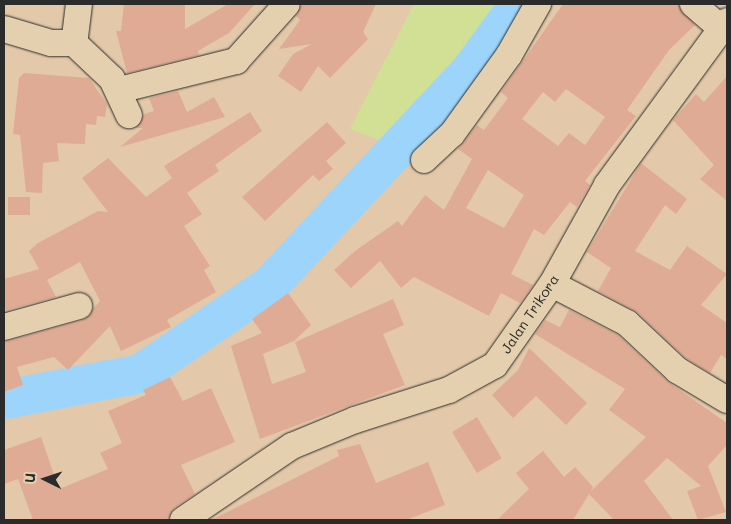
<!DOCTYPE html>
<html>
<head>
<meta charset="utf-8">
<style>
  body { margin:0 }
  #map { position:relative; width:731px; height:524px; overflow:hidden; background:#e3c9a9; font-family:Mali,sans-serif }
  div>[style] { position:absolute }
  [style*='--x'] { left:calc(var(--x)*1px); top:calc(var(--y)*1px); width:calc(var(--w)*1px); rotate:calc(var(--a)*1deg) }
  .green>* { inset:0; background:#d1e094 }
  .river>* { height:39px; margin:-19.5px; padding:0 19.5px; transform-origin:19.5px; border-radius:19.5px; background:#9dd4fc }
  .building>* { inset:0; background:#e0ab94; transform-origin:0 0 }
  .roads { filter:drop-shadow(0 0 1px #2b2b2b) drop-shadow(0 0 1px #2b2b2b) }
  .minor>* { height:26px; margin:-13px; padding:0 13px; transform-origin:13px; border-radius:13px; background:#e4d0ae }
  span { translate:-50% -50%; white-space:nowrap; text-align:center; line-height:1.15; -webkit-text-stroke:5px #e4d0ae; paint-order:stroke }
  .street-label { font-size:14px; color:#2b2b2b }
  .frame { position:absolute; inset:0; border:5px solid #2b2b2b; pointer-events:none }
  .north { position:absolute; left:20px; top:454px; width:50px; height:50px; -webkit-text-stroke:4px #e4d0ae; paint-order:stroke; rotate:274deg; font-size:14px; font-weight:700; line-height:20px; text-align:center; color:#2b2b2b }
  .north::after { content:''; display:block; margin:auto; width:18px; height:22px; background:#2b2b2b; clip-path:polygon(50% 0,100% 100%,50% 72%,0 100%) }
</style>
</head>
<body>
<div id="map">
  <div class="green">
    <i style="clip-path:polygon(414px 4px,547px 4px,492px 72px,384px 142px,350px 129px)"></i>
  </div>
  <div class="river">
    <i style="--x:4;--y:399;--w:138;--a:-10.8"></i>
    <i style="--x:140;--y:373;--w:156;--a:-34.3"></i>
    <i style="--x:269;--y:285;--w:296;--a:-46.9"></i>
    <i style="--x:471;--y:69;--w:80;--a:-54.1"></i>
  </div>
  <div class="building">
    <i style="clip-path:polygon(124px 4px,185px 4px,185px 29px,228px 4px,255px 4px,229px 33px,198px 51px,199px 55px,127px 73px,116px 31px,121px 31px)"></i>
    <i style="clip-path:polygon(302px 4px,376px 4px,363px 32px,368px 39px,330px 78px,318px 66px,301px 92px,278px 76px,293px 54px,312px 44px,279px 49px,300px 20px,296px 16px)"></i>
    <i style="clip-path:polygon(evenodd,563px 4px,678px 4px,695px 25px,669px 50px,627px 110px,636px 116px,585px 181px,590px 185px,577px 207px,570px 202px,544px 235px,534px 229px,511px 274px,533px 285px,520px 303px,501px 293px,489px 316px,414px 277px,401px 288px,380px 261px,351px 288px,334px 270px,355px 251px,398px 221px,402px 226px,425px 195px,444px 210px,472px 159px,458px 149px,477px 125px,484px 130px,508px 98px,501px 92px,563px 4px,566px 89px,605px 117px,585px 145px,569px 133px,558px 146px,522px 119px,543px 92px,555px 102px,566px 89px,563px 4px,488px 170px,524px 195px,504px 228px,466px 208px,488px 170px)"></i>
    <i style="clip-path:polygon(24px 73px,89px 78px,107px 104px,105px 117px,97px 116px,96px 125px,86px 124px,85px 144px,57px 143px,59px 161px,43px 163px,42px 193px,26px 192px,20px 135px,13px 134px,19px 78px)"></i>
    <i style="clip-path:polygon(727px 76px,727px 201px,700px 179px,714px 165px,673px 120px,696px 94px,704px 102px)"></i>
    <i style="clip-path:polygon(178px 91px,187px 112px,214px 97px,225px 117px,120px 147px,143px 128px,136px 128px,144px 114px,154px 111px,149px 98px)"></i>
    <i style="clip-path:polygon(250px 112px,262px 131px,215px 165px,219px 171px,187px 193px,202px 214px,184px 226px,210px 266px,204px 270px,216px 292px,167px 320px,171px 327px,121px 351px,110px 326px,68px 370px,54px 357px,17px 367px,23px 385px,4px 392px,4px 342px,83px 320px,100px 301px,80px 262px,47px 280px,56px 297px,4px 311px,4px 279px,39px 269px,29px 251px,38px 243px,98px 211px,108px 212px,82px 178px,108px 158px,146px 197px,172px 178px,164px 166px)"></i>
    <i style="clip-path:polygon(327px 122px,346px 143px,326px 161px,333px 169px,319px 181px,313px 175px,265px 221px,242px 197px)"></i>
    <i style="clip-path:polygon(641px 163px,687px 199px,676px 214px,665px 205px,635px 251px,670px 270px,687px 246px,727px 274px,701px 305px,727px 323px,727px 359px,721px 355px,710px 373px,686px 358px,637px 312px,598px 291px,611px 268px,587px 252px)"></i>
    <i style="left:30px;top:197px;width:18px;height:22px;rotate:90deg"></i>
    <i style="clip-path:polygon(288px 293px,311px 325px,294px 341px,263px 354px,272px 384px,306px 372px,295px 342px,393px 299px,404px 325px,383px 334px,405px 385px,260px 439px,231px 346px,262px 333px,252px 319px)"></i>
    <i style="clip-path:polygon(569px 310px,618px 335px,667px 381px,727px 423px,727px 445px,708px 466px,726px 512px,698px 520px,687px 491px,701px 486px,667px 458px,644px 481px,673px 520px,614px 520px,589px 494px,573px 520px,497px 520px,529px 489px,516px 473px,543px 451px,564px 477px,575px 467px,593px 487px,591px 491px,646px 437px,609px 410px,625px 389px,535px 334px,545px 320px,560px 327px)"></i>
    <i style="clip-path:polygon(529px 348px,587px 403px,566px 425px,536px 396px,513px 418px,492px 395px,518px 370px)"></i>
    <i style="clip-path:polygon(170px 377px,183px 401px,211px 388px,235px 442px,181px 465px,195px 494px,174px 508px,168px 520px,33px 520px,18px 479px,4px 484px,4px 450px,41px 437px,59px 489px,108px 469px,100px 453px,122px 443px,108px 411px,146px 395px,143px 390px)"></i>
    <i style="left:477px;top:417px;width:48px;height:29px;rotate:59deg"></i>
    <i style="clip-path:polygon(360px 444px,376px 483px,428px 462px,445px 505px,406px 520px,211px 520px,339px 456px,337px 450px)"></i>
  </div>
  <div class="roads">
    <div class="minor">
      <i style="--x:79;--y:4;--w:39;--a:97"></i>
      <i style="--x:74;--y:43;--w:52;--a:43.5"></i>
      <i style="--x:112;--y:79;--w:40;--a:65"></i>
      <i style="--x:693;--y:4;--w:37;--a:41"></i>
      <i style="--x:4;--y:29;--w:49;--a:16.6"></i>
      <i style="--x:51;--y:43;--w:23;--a:0"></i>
      <i style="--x:119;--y:90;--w:121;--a:-13.9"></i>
      <i style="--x:236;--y:61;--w:76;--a:-48.2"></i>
      <i style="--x:424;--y:160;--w:38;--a:-43"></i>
      <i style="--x:452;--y:134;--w:97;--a:-54.2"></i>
      <i style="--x:509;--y:55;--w:59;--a:-60.4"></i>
      <i style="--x:552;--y:284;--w:85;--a:27.5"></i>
      <i style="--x:627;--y:323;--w:69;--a:43.2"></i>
      <i style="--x:677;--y:370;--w:58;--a:31"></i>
      <i style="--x:4;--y:327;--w:78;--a:-15.6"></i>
      <i style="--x:183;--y:520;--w:132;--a:-34.2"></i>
      <i style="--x:292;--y:446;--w:68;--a:-22.4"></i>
      <i style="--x:355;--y:420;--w:99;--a:-17.7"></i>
      <i style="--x:449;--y:390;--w:52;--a:-28.5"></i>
      <i style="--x:495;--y:365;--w:99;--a:-54.9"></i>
      <i style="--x:552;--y:284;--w:113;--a:-60.9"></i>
      <i style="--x:607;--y:185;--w:203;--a:-53.8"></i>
    </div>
  </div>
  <div class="street-label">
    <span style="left:530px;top:314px;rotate:-56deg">Jalan Trikora</span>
  </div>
  <div class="frame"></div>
  <div class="north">U</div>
</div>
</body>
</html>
